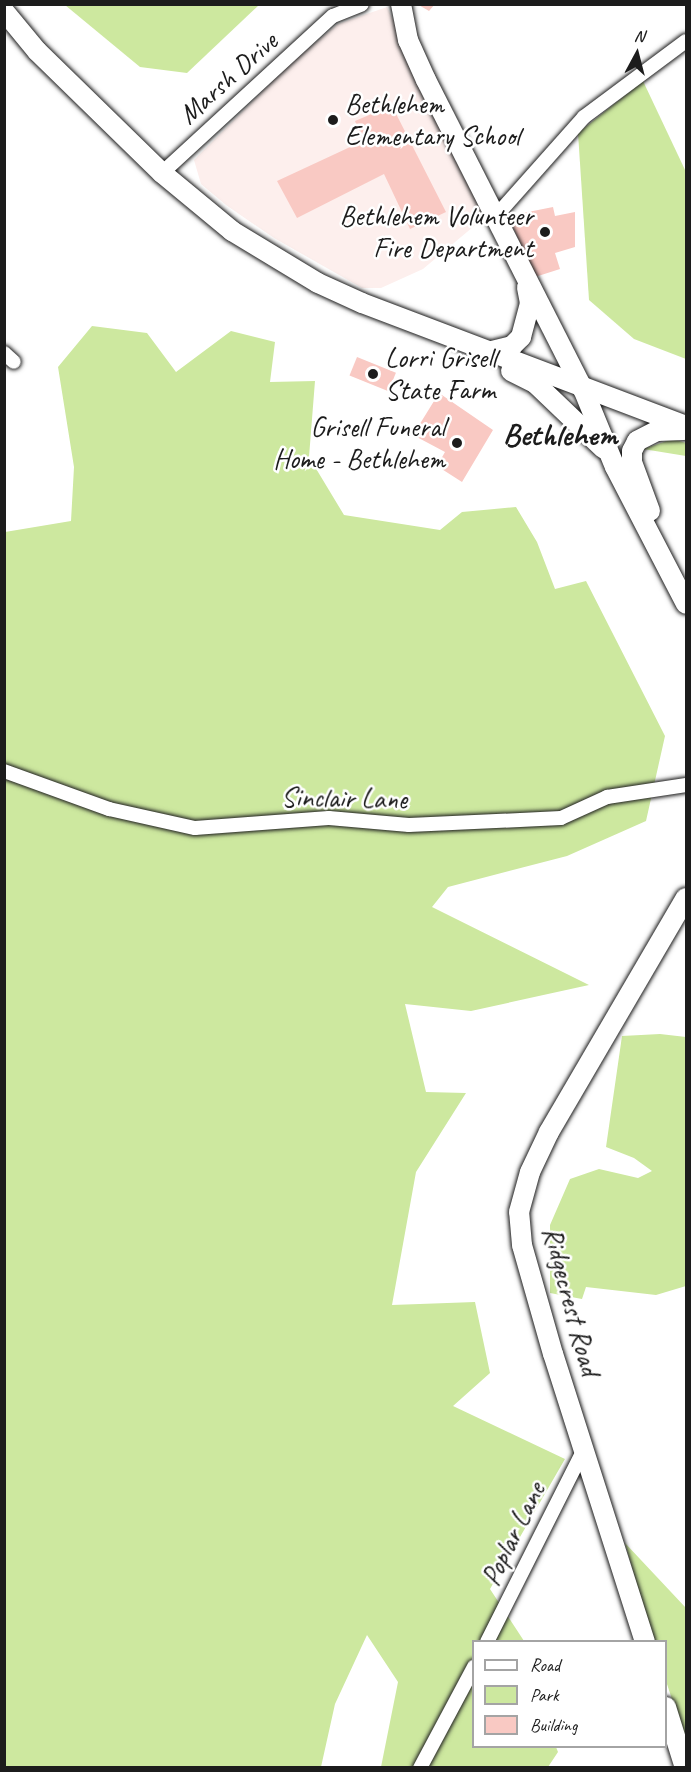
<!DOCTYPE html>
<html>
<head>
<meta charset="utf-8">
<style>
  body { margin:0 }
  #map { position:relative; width:691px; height:1772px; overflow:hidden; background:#fff; font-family:Caveat,sans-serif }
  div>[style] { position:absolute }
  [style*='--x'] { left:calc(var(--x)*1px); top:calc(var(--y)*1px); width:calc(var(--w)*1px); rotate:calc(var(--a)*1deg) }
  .built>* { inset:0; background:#fdefed }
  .green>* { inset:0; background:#cde89f }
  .building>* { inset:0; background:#f9c9c3; transform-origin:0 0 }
  .roads { filter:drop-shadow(0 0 2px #1c1c1c) drop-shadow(0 0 2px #1c1c1c) }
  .street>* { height:14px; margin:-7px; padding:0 7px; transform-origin:7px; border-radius:7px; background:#fff }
  .secondary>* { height:20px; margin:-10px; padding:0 10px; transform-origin:10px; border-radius:10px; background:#fff }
  .dots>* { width:16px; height:16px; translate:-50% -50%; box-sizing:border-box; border:3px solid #fff; border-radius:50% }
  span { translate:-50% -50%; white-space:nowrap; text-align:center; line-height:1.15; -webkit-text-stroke:5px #fff; paint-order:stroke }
  .street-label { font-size:28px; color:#1c1c1c }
  .poi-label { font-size:28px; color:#1c1c1c }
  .left { translate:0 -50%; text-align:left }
  .right { translate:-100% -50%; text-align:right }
  .quarter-label { font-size:32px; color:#1c1c1c; font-weight:700 }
  .frame { position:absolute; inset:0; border:6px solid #1c1c1c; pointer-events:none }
  .legend { position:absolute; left:472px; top:1640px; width:195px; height:108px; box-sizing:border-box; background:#fff; border:2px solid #a4a4a4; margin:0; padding:8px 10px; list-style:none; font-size:18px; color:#1c1c1c }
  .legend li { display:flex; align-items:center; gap:12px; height:30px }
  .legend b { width:30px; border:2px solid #a4a4a4 }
  .north { position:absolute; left:607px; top:24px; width:60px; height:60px; -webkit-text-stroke:4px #fff; paint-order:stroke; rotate:7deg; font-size:16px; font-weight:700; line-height:24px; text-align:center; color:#1c1c1c }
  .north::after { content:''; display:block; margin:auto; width:21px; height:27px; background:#1c1c1c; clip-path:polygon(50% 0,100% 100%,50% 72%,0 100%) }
</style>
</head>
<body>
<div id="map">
  <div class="built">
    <i style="clip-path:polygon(387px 7px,486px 216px,423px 269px,381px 288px,362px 288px,274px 238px,226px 205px,201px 184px,194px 160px,292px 62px,338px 24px)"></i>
  </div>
  <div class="green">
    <i style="clip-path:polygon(65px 5px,65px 4px,259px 5px,187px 73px,140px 67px)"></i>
    <i style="clip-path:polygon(643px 81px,686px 172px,686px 359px,634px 339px,589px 300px,578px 133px)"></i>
    <i style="clip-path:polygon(92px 326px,147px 333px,176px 372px,231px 331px,275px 342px,270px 382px,315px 381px,309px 457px,344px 515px,440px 530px,462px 512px,516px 507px,537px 542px,555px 589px,586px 581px,665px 736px,646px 821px,567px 856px,448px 887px,432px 907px,589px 985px,471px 1011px,405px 1004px,426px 1092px,466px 1093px,416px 1172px,392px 1305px,475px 1302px,490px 1373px,453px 1406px,565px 1459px,490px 1589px,524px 1641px,474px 1642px,474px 1746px,556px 1747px,558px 1752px,548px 1767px,381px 1767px,398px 1682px,367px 1635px,335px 1704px,321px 1767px,5px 1768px,5px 532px,71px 521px,74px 467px,58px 367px)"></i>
    <i style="clip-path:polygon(673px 439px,686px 443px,686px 456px,643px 449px)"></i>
    <i style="clip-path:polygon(660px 1034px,686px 1037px,686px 1286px,656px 1295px,586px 1287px,582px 1299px,550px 1293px,550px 1225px,570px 1179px,599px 1169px,638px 1178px,652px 1171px,634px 1158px,606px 1147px,622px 1036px)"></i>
    <i style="clip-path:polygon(625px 1543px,686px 1608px,686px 1742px,666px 1681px,666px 1642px,653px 1641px)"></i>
  </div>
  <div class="building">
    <i style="clip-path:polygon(417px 4px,435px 4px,429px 11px)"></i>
    <i style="clip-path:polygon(388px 98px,446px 212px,410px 229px,384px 174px,297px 218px,277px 181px,363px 141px,355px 121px,381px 110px,377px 103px)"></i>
    <i style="clip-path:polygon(553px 207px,555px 216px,575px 212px,575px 247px,555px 253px,560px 269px,535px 277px,508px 216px)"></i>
    <i style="left:357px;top:357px;width:42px;height:20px;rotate:22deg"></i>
    <i style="clip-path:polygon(439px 393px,493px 430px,462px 482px,437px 466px,445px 452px,413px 435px)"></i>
  </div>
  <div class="roads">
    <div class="street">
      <i style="--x:162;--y:173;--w:232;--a:-42.6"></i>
      <i style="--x:333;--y:16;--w:31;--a:-22"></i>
      <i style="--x:496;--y:216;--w:132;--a:-48.4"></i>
      <i style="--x:584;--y:117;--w:127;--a:-36.7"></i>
      <i style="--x:4;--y:353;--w:13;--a:42"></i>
      <i style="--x:4;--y:771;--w:112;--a:19.9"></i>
      <i style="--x:109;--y:809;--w:88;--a:12.5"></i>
      <i style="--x:195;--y:828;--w:134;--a:-4.3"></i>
      <i style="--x:329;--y:818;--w:80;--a:5"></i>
      <i style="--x:409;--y:825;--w:152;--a:-2.6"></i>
      <i style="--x:561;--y:818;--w:51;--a:-24.5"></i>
      <i style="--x:607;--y:797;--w:80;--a:-8.6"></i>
      <i style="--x:487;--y:1642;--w:216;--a:-63.3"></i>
      <i style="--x:420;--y:1768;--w:115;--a:-61.9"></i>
    </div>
    <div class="secondary">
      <i style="--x:401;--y:4;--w:37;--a:79"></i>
      <i style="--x:408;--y:40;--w:44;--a:65.8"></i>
      <i style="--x:426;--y:80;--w:347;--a:63.1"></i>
      <i style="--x:583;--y:389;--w:84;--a:67.7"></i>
      <i style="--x:615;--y:467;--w:154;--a:62.6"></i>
      <i style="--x:4;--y:11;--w:52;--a:50.5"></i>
      <i style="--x:37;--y:51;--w:175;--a:44.3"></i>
      <i style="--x:162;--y:173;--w:91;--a:39.6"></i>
      <i style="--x:232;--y:231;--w:100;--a:31.2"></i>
      <i style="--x:318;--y:283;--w:48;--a:24.4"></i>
      <i style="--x:362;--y:303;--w:347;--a:20.8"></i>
      <i style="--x:492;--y:351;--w:21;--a:-14"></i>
      <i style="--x:512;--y:346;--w:13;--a:-45"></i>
      <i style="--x:521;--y:337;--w:35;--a:-75"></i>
      <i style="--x:530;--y:303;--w:16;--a:-101"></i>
      <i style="--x:511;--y:371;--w:28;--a:27"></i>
      <i style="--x:536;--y:384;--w:93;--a:43.7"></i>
      <i style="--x:650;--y:511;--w:52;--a:-110.2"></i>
      <i style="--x:632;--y:462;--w:11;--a:-90"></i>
      <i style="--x:632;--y:451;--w:11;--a:-63"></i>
      <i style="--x:637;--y:441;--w:22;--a:-27"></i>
      <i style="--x:657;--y:431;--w:27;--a:-2"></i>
      <i style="--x:645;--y:1642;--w:302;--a:-107.7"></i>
      <i style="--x:553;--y:1354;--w:113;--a:-105.9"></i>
      <i style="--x:522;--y:1245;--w:33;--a:-95"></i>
      <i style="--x:519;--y:1212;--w:41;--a:-74.6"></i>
      <i style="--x:530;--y:1172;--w:44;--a:-64.6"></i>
      <i style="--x:549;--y:1132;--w:271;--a:-59.7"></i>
      <i style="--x:666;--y:1707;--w:64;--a:72.7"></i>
    </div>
  </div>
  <div class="dots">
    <i style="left:333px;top:120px;background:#1c1c1c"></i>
    <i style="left:545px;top:232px;background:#1c1c1c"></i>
    <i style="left:373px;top:374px;background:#1c1c1c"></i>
    <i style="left:457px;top:443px;background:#1c1c1c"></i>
  </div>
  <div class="street-label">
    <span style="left:228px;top:78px;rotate:-42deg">Marsh Drive</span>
    <span style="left:344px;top:798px;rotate:1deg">Sinclair Lane</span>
    <span style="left:571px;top:1301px;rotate:75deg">Ridgecrest Road</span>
    <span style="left:513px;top:1534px;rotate:-64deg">Poplar Lane</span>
  </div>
  <div class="poi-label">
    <span class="left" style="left:345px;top:120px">Bethlehem<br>Elementary School</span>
    <span class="right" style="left:533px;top:232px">Bethlehem Volunteer<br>Fire Department</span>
    <span class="left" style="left:385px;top:374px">Lorri Grisell<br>State Farm</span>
    <span class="right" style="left:445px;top:443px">Grisell Funeral<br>Home - Bethlehem</span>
  </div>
  <div class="quarter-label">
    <span style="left:560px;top:435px">Bethlehem</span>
  </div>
  <div class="frame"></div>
  <ul class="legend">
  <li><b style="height:8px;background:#fff"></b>Road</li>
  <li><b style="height:16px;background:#cde89f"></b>Park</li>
  <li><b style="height:16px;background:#f9c9c3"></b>Building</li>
  </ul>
  <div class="north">N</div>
</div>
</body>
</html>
